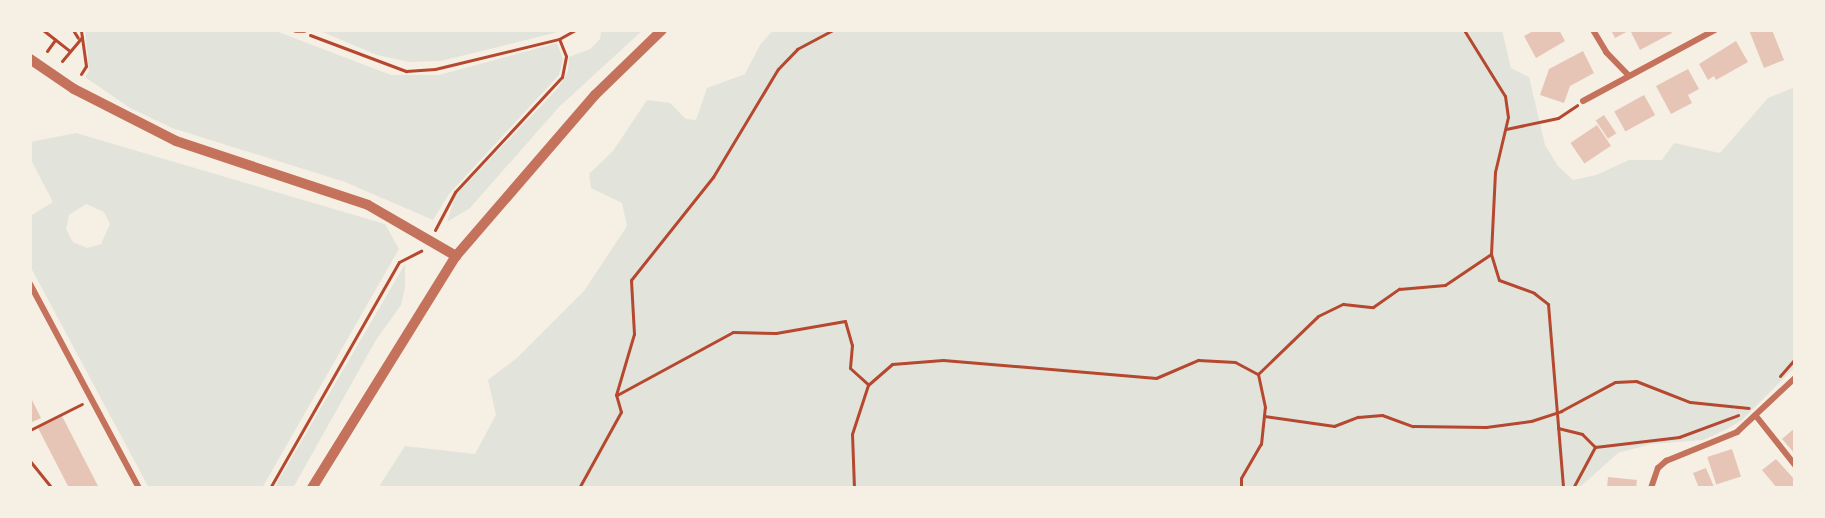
<!DOCTYPE html>
<html>
<head>
<meta charset="utf-8">
<style>
  body { margin:0 }
  #map { position:relative; width:1825px; height:518px; overflow:hidden; background:#f6efe4; font-family:Jost,sans-serif }
  div>[style] { position:absolute }
  [style*='--x'] { left:calc(var(--x)*1px); top:calc(var(--y)*1px); width:calc(var(--w)*1px); rotate:calc(var(--a)*1deg) }
  .green>* { inset:0; background:#e2e4dc }
  .building>* { inset:0; background:#e6c5b7; transform-origin:0 0 }
  .path>* { height:3px; margin:-1.5px; padding:0 1.5px; transform-origin:1.5px; border-radius:1.5px; background:#b5482f }
  .minor>* { height:6px; margin:-3px; padding:0 3px; transform-origin:3px; border-radius:3px; background:#c5725c }
  .tertiary>* { height:10px; margin:-5px; padding:0 5px; transform-origin:5px; border-radius:5px; background:#c5725c }
  span { translate:-50% -50%; white-space:nowrap; text-align:center; line-height:1.15; -webkit-text-stroke:6px #f6efe4; paint-order:stroke }
  .frame { position:absolute; inset:0; border:32px solid #f6efe4; pointer-events:none }
</style>
</head>
<body>
<div id="map">
  <div class="green">
    <i style="clip-path:polygon(85px 30px,273px 30px,391px 75px,439px 75px,557px 43px,563px 59px,559px 75px,449px 194px,433px 220px,345px 182px,172px 128px,130px 108px,85px 77px,89px 71px)"></i>
    <i style="clip-path:polygon(318px 30px,566px 30px,441px 61px,409px 62px,377px 55px)"></i>
    <i style="clip-path:polygon(601px 30px,643px 30px,559px 107px,470px 208px,447px 222px,455px 196px,558px 88px,568px 71px,569px 57px,590px 49px,600px 39px)"></i>
    <i style="clip-path:polygon(773px 30px,1502px 30px,1511px 68px,1529px 77px,1545px 145px,1558px 166px,1573px 180px,1596px 175px,1629px 160px,1662px 160px,1674px 143px,1720px 153px,1768px 98px,1795px 87px,1795px 367px,1742px 420px,1725px 430px,1703px 440px,1651px 444px,1618px 453px,1579px 488px,378px 488px,405px 446px,475px 454px,496px 415px,488px 380px,517px 358px,584px 291px,627px 226px,622px 203px,591px 188px,589px 174px,613px 151px,647px 100px,670px 103px,686px 119px,696px 120px,707px 88px,745px 74px,760px 45px)"></i>
    <i style="clip-path:polygon(evenodd,76px 133px,385px 224px,399px 249px,262px 488px,149px 488px,30px 266px,30px 216px,53px 202px,30px 158px,30px 142px,76px 133px,86px 204px,104px 212px,110px 224px,101px 244px,87px 248px,73px 242px,66px 229px,69px 215px,86px 204px)"></i>
    <i style="clip-path:polygon(405px 264px,405px 288px,401px 305px,376px 340px,293px 488px,274px 488px)"></i>
  </div>
  <div class="building">
    <i style="clip-path:polygon(1535px 30px,1559px 30px,1565px 41px,1536px 58px,1524px 36px)"></i>
    <i style="clip-path:polygon(1611px 30px,1670px 30px,1672px 33px,1640px 50px,1630px 30px,1615px 38px)"></i>
    <i style="clip-path:polygon(1749px 30px,1772px 30px,1784px 60px,1764px 68px)"></i>
    <i style="clip-path:polygon(1736px 41px,1748px 62px,1716px 80px,1714px 76px,1708px 80px,1699px 64px)"></i>
    <i style="clip-path:polygon(1583px 51px,1594px 73px,1570px 86px,1564px 103px,1540px 95px,1549px 69px)"></i>
    <i style="clip-path:polygon(1688px 69px,1699px 89px,1688px 95px,1692px 103px,1671px 114px,1656px 86px)"></i>
    <i style="left:1644px;top:95px;width:23px;height:34px;rotate:61deg"></i>
    <i style="left:1604px;top:115px;width:22px;height:10px;rotate:56deg"></i>
    <i style="left:1597px;top:125px;width:25px;height:32px;rotate:56deg"></i>
    <i style="clip-path:polygon(30px 396px,41px 418px,30px 423px)"></i>
    <i style="clip-path:polygon(62px 416px,99px 488px,69px 488px,38px 428px)"></i>
    <i style="clip-path:polygon(1795px 428px,1795px 454px,1782px 439px)"></i>
    <i style="left:1732px;top:449px;width:29px;height:26px;rotate:72deg"></i>
    <i style="clip-path:polygon(1776px 459px,1795px 480px,1795px 488px,1777px 488px,1762px 470px)"></i>
    <i style="clip-path:polygon(1706px 468px,1714px 487px,1699px 488px,1693px 473px)"></i>
    <i style="clip-path:polygon(1608px 477px,1637px 480px,1636px 488px,1607px 488px)"></i>
  </div>
  <div class="path">
    <i style="--x:43;--y:30;--w:33;--a:38"></i>
    <i style="--x:73;--y:30;--w:9;--a:58"></i>
    <i style="--x:1464;--y:30;--w:78;--a:58.2"></i>
    <i style="--x:1505;--y:96;--w:21;--a:82"></i>
    <i style="--x:1508;--y:117;--w:57;--a:103.3"></i>
    <i style="--x:1495;--y:172;--w:82;--a:92.8"></i>
    <i style="--x:310;--y:35;--w:103;--a:20.6"></i>
    <i style="--x:406;--y:71;--w:29;--a:-4"></i>
    <i style="--x:435;--y:69;--w:128;--a:-13.6"></i>
    <i style="--x:559;--y:39;--w:18;--a:-29"></i>
    <i style="--x:47;--y:51;--w:14;--a:-54"></i>
    <i style="--x:62;--y:61;--w:31;--a:-50"></i>
    <i style="--x:81;--y:74;--w:9;--a:-58"></i>
    <i style="--x:86;--y:66;--w:36;--a:-98"></i>
    <i style="--x:1506;--y:129;--w:53;--a:-11.9"></i>
    <i style="--x:1558;--y:118;--w:23;--a:-34"></i>
    <i style="--x:435;--y:230;--w:43;--a:-62.2"></i>
    <i style="--x:455;--y:192;--w:157;--a:-47.1"></i>
    <i style="--x:562;--y:77;--w:21;--a:-79"></i>
    <i style="--x:566;--y:56;--w:18;--a:-112"></i>
    <i style="--x:1780;--y:376;--w:23;--a:-49"></i>
    <i style="--x:617;--y:395;--w:132;--a:-28.5"></i>
    <i style="--x:733;--y:332;--w:43;--a:1.3"></i>
    <i style="--x:776;--y:333;--w:70;--a:-9.9"></i>
    <i style="--x:845;--y:321;--w:25;--a:74"></i>
    <i style="--x:852;--y:345;--w:23;--a:95"></i>
    <i style="--x:850;--y:368;--w:24;--a:42"></i>
    <i style="--x:1264;--y:416;--w:71;--a:8.1"></i>
    <i style="--x:1334;--y:426;--w:26;--a:-21"></i>
    <i style="--x:1358;--y:417;--w:24;--a:-5"></i>
    <i style="--x:1382;--y:415;--w:33;--a:20"></i>
    <i style="--x:1413;--y:426;--w:73;--a:0.8"></i>
    <i style="--x:1486;--y:427;--w:45;--a:-7.6"></i>
    <i style="--x:1531;--y:421;--w:32;--a:-18"></i>
    <i style="--x:1561;--y:411;--w:61;--a:-28.2"></i>
    <i style="--x:1615;--y:382;--w:21;--a:-3"></i>
    <i style="--x:1636;--y:381;--w:58;--a:21.3"></i>
    <i style="--x:1690;--y:402;--w:59;--a:5.8"></i>
    <i style="--x:1558;--y:428;--w:25;--a:14"></i>
    <i style="--x:1582;--y:434;--w:18;--a:45"></i>
    <i style="--x:30;--y:430;--w:58;--a:-26.6"></i>
    <i style="--x:30;--y:461;--w:35;--a:51"></i>
    <i style="--x:270;--y:488;--w:260;--a:-60.3"></i>
    <i style="--x:399;--y:262;--w:25;--a:-27"></i>
    <i style="--x:579;--y:488;--w:87;--a:-61.1"></i>
    <i style="--x:621;--y:412;--w:18;--a:-106"></i>
    <i style="--x:616;--y:395;--w:64;--a:-73.6"></i>
    <i style="--x:634;--y:334;--w:54;--a:-93.2"></i>
    <i style="--x:631;--y:280;--w:132;--a:-51.5"></i>
    <i style="--x:713;--y:177;--w:126;--a:-59"></i>
    <i style="--x:778;--y:69;--w:28;--a:-46"></i>
    <i style="--x:797;--y:49;--w:40;--a:-28"></i>
    <i style="--x:854;--y:488;--w:54;--a:-92.1"></i>
    <i style="--x:852;--y:434;--w:52;--a:-71.9"></i>
    <i style="--x:868;--y:385;--w:32;--a:-41"></i>
    <i style="--x:892;--y:364;--w:51;--a:-4.5"></i>
    <i style="--x:943;--y:360;--w:214;--a:4.8"></i>
    <i style="--x:1156;--y:378;--w:46;--a:-23.2"></i>
    <i style="--x:1198;--y:360;--w:37;--a:3"></i>
    <i style="--x:1235;--y:362;--w:26;--a:28"></i>
    <i style="--x:1241;--y:488;--w:10;--a:-90"></i>
    <i style="--x:1241;--y:478;--w:39;--a:-60"></i>
    <i style="--x:1261;--y:444;--w:37;--a:-84"></i>
    <i style="--x:1265;--y:407;--w:34;--a:-102"></i>
    <i style="--x:1258;--y:374;--w:83;--a:-44"></i>
    <i style="--x:1318;--y:316;--w:28;--a:-26"></i>
    <i style="--x:1343;--y:304;--w:30;--a:6"></i>
    <i style="--x:1373;--y:307;--w:32;--a:-35"></i>
    <i style="--x:1399;--y:289;--w:46;--a:-5"></i>
    <i style="--x:1445;--y:285;--w:55;--a:-34"></i>
    <i style="--x:1491;--y:254;--w:27;--a:73"></i>
    <i style="--x:1499;--y:280;--w:37;--a:20"></i>
    <i style="--x:1534;--y:293;--w:18;--a:38"></i>
    <i style="--x:1548;--y:304;--w:185;--a:85.3"></i>
    <i style="--x:1573;--y:488;--w:47;--a:-61.8"></i>
    <i style="--x:1595;--y:447;--w:85;--a:-6.8"></i>
    <i style="--x:1679;--y:437;--w:63;--a:-20.4"></i>
  </div>
  <div class="minor">
    <i style="--x:296;--y:30;--w:8;--a:0"></i>
    <i style="--x:1593;--y:30;--w:26;--a:59"></i>
    <i style="--x:1606;--y:52;--w:32;--a:46"></i>
    <i style="--x:1583;--y:101;--w:150;--a:-28.3"></i>
    <i style="--x:30;--y:284;--w:231;--a:61.9"></i>
    <i style="--x:1756;--y:416;--w:63;--a:51.5"></i>
    <i style="--x:1651;--y:488;--w:21;--a:-71"></i>
    <i style="--x:1658;--y:468;--w:11;--a:-41"></i>
    <i style="--x:1666;--y:461;--w:77;--a:-22.2"></i>
    <i style="--x:1737;--y:432;--w:79;--a:-43"></i>
  </div>
  <div class="tertiary">
    <i style="--x:30;--y:59;--w:53;--a:34.3"></i>
    <i style="--x:74;--y:89;--w:114;--a:27"></i>
    <i style="--x:176;--y:141;--w:202;--a:18.4"></i>
    <i style="--x:368;--y:205;--w:102;--a:30.1"></i>
    <i style="--x:312;--y:488;--w:273;--a:-58.2"></i>
    <i style="--x:456;--y:256;--w:213;--a:-49.2"></i>
    <i style="--x:595;--y:95;--w:93;--a:-44.1"></i>
  </div>
  <div class="frame"></div>
</div>
</body>
</html>
